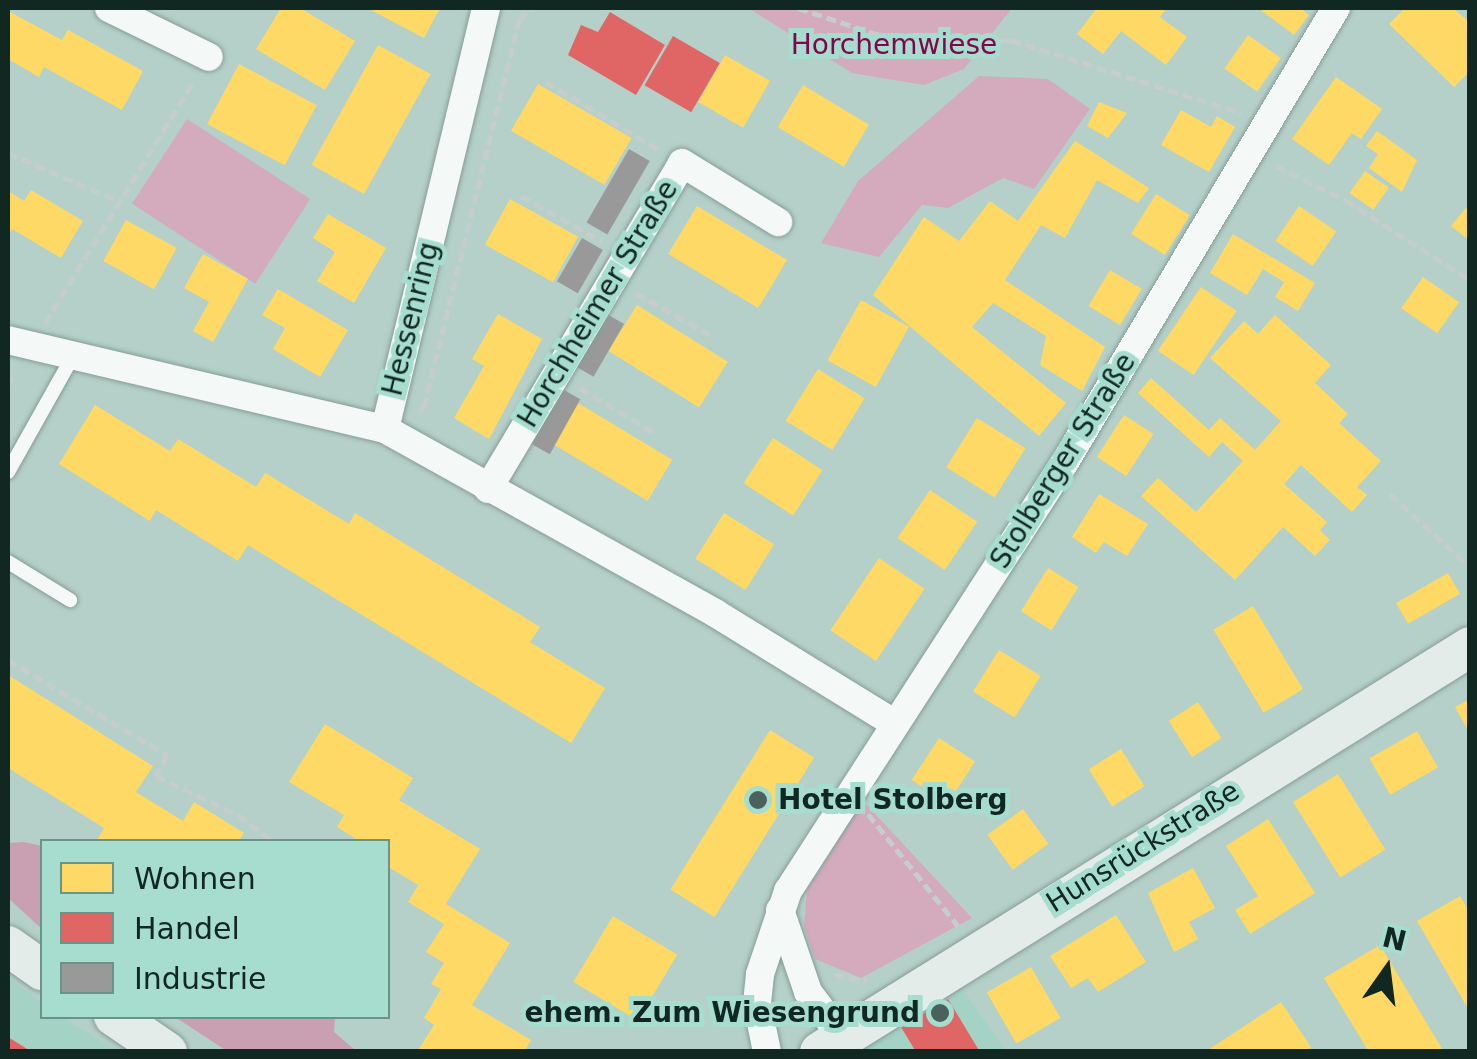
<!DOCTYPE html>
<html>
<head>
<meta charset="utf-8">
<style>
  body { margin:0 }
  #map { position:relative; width:1477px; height:1059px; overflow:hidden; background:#b4d0c8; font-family:"DejaVu Sans",sans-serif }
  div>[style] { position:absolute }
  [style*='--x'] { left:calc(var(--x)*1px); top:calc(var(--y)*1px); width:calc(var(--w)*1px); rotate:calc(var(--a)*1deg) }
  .built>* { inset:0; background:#a4d3c6 }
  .green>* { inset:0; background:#d4abbd; transform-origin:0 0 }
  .forest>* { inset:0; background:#c8a0b1 }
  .homes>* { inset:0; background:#ffd966; transform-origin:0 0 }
  .shops>* { inset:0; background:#e06666; transform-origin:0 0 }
  .industry>* { inset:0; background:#999; transform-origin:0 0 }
  .path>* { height:5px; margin-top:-2.5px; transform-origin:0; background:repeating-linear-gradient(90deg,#c6cecc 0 10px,transparent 0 15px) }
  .roads { filter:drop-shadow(0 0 2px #879d97) drop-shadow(0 0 2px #879d97) }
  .lane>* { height:14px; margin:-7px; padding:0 7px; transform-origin:7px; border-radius:7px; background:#f4f8f7 }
  .street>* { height:28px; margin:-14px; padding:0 14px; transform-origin:14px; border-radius:14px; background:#f4f8f7 }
  .secondary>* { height:40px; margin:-20px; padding:0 20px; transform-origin:20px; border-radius:20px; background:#e4ecea }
  .dots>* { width:28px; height:28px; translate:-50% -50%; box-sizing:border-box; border:5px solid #a7ddce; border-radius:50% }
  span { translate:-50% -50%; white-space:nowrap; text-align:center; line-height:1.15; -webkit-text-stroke:10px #a7ddce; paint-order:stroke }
  .park-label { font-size:28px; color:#80084a }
  .street-label { font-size:28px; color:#112721 }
  .poi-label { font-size:28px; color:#112721; font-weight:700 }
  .left { translate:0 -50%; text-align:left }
  .right { translate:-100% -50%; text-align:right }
  .frame { position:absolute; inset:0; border:10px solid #112721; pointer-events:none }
  .legend { position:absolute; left:40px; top:839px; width:350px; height:180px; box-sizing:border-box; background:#a7ddce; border:2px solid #6b9489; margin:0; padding:12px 18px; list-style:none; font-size:30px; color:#112721 }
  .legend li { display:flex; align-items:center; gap:20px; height:50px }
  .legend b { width:50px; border:2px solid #6b9489 }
  .north { position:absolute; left:1337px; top:919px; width:100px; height:100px; -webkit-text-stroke:8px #a7ddce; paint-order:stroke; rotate:14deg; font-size:28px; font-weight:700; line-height:40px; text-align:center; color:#112721 }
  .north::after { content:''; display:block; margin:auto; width:35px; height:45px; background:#112721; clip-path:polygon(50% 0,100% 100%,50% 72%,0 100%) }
</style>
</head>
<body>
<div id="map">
  <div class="built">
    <i style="clip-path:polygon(8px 978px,42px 1003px,42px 1016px,62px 1017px,117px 1051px,8px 1051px)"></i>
    <i style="clip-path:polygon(958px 983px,1006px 1051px,859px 1052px)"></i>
  </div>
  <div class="green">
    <i style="clip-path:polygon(748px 8px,1012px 8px,964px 69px,924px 85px,852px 73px)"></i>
    <i style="clip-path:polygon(979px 76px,1048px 79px,1090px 109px,1034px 189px,1003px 178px,948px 208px,922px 205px,879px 257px,821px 243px,858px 181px)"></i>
    <i style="left:187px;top:119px;width:147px;height:101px;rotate:33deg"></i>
    <i style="clip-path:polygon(863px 801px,972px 918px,861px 978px,815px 959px,804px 926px,807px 890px)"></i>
  </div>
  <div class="forest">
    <i style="clip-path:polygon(24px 842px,42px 846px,42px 929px,8px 898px,8px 843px)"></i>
    <i style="clip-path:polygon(175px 1017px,335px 1017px,334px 1032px,356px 1051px,227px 1051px)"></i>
  </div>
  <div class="homes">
    <i style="clip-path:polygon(281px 8px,300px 8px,355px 41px,325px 90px,256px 49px)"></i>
    <i style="clip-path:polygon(367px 8px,440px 8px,424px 38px)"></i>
    <i style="clip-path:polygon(1097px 8px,1167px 8px,1160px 17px,1187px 37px,1166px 65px,1121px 31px,1103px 54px,1077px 34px)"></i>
    <i style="clip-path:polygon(1258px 8px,1300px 8px,1309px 15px,1294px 35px)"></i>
    <i style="clip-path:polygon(1405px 8px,1453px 8px,1470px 23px,1470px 71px,1454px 87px,1389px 24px)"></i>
    <i style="clip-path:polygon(8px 11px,62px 40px,68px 30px,143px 71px,122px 110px,44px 67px,39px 77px,8px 59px)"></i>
    <i style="left:1248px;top:35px;width:40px;height:41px;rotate:35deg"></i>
    <i style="left:378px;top:45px;width:60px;height:137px;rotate:29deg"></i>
    <i style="left:725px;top:55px;width:52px;height:54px;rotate:30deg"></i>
    <i style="left:239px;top:64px;width:88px;height:68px;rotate:28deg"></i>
    <i style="clip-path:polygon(1336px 77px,1382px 109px,1361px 139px,1352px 133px,1329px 165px,1292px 139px)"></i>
    <i style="left:538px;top:84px;width:108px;height:54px;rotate:30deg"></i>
    <i style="left:803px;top:85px;width:77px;height:49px;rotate:31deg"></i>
    <i style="clip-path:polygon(1099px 102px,1127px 113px,1108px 138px,1087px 126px)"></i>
    <i style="clip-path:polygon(1181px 110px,1211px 127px,1217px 116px,1235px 127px,1209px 172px,1161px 145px)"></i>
    <i style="clip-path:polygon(1377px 131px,1417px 160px,1402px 192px,1369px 168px,1378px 154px,1366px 146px)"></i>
    <i style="clip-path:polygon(1075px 141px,1149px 188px,1138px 203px,1097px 180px,1065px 238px,1041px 225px,1005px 280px,1105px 347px,1082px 391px,1040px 365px,1046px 336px,993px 303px,972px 327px,1066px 403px,1039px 436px,873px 295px,924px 217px,959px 241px,990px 201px,1018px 221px)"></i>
    <i style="left:1365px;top:171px;width:29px;height:27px;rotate:35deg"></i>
    <i style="clip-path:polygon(31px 190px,83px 221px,61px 258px,12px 229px,8px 236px,8px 191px,24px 201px)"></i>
    <i style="left:1156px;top:194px;width:40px;height:47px;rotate:32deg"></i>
    <i style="left:510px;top:199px;width:78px;height:52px;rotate:29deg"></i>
    <i style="clip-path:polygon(1470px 203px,1470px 241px,1451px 226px)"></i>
    <i style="left:697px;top:206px;width:105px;height:56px;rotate:31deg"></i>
    <i style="left:1299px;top:206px;width:45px;height:42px;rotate:34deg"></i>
    <i style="clip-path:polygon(328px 214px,386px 248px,354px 303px,317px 281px,335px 252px,313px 238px)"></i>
    <i style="left:126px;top:220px;width:58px;height:47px;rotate:29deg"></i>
    <i style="clip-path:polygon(1233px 234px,1315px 283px,1298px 311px,1275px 297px,1284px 282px,1263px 269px,1247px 295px,1210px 273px)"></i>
    <i style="clip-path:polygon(203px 254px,248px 279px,213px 342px,193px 331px,209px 302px,184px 288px)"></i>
    <i style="left:1110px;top:270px;width:37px;height:42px;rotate:31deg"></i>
    <i style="left:1423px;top:277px;width:44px;height:38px;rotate:35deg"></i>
    <i style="left:1201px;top:287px;width:43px;height:77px;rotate:34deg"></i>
    <i style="clip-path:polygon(278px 289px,348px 330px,320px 377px,273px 349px,285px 328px,262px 315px)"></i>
    <i style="left:861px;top:300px;width:55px;height:69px;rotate:29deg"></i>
    <i style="left:637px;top:305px;width:107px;height:54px;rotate:32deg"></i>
    <i style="clip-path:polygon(498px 314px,542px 339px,489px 439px,454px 418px,484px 366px,472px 359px)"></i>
    <i style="clip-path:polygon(1275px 315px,1331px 365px,1315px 383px,1348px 414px,1339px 423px,1381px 461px,1357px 487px,1367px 495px,1352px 512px,1301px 465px,1284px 484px,1327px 522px,1320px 530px,1330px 540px,1315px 556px,1283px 527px,1235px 580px,1141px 496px,1158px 478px,1196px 512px,1243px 461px,1222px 442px,1209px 457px,1138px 393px,1151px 378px,1209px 430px,1220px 418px,1255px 450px,1281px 421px,1210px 358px,1244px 321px,1258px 334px)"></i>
    <i style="left:818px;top:369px;width:55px;height:61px;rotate:32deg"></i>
    <i style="left:578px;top:403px;width:110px;height:48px;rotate:31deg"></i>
    <i style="clip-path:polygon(95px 405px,170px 451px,178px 439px,256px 487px,265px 473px,349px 524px,355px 513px,540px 627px,530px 642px,605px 688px,571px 743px,248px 545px,238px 561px,156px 510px,150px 521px,59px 464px)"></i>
    <i style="left:1124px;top:415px;width:35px;height:50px;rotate:33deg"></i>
    <i style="left:977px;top:418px;width:57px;height:58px;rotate:32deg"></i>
    <i style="left:773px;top:438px;width:59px;height:54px;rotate:33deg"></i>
    <i style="left:930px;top:490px;width:57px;height:58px;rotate:34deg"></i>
    <i style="clip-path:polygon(1099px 494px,1148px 524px,1127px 556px,1104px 542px,1096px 553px,1072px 537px)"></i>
    <i style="left:724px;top:513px;width:59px;height:54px;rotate:32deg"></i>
    <i style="left:879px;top:558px;width:55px;height:87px;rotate:34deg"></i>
    <i style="left:1048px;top:568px;width:36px;height:51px;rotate:32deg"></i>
    <i style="left:1448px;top:573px;width:24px;height:60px;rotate:60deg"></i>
    <i style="left:1253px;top:606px;width:97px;height:46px;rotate:59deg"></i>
    <i style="left:999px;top:650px;width:49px;height:49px;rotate:32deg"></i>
    <i style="clip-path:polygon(8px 675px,153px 766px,136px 792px,183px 821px,194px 802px,244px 833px,238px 842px,96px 842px,104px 828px,8px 768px)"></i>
    <i style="clip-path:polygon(1470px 699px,1470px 734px,1455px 707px)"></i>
    <i style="left:1198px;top:702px;width:43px;height:35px;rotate:57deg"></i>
    <i style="clip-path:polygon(325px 724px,413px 778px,399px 800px,480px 849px,446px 904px,510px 943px,472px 1005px,531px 1040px,524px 1052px,417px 1052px,434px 1025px,424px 1018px,441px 989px,431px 984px,444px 963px,426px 952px,444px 924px,408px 902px,418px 885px,390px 868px,388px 842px,361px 842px,337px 827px,344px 815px,289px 782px)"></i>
    <i style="left:770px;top:730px;width:52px;height:188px;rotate:32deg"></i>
    <i style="left:1417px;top:731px;width:42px;height:55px;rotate:60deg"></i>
    <i style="left:939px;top:738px;width:43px;height:50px;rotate:33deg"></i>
    <i style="left:1121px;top:749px;width:44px;height:38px;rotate:58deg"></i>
    <i style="left:1338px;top:774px;width:89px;height:53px;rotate:58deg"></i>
    <i style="left:1023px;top:809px;width:43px;height:44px;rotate:54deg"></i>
    <i style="clip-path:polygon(1268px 819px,1315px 893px,1250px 934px,1235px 910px,1258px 896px,1226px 846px)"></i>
    <i style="clip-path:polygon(1193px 868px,1215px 908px,1189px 922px,1198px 939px,1174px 952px,1148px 893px)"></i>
    <i style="clip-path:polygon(1460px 896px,1470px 913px,1470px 1012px,1417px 921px)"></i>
    <i style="clip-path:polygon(1116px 915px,1146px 962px,1098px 992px,1088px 978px,1071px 988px,1050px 956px)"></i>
    <i style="left:613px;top:916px;width:75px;height:77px;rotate:31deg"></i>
    <i style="clip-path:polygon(1380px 945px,1444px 1052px,1369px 1052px,1324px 978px)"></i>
    <i style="left:1031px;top:967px;width:59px;height:51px;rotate:60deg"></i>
    <i style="clip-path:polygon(1281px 1002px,1311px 1047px,1304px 1052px,1205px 1052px)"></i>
  </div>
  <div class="shops">
    <i style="clip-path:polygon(610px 12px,665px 45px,636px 95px,568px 55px,581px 25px,598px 32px)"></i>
    <i style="left:673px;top:36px;width:54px;height:57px;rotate:30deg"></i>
    <i style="clip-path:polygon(948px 999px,980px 1052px,916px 1052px,901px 1027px)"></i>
    <i style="clip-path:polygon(8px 1037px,32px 1052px,8px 1052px)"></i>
  </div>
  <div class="industry">
    <i style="left:629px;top:149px;width:24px;height:85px;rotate:30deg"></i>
    <i style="left:582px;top:238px;width:24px;height:50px;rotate:30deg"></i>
    <i style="left:605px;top:313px;width:22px;height:61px;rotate:30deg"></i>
    <i style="left:562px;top:389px;width:21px;height:63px;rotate:29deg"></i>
  </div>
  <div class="path">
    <i style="--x:798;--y:8;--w:118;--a:18.3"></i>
    <i style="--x:910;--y:45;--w:101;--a:-2.8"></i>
    <i style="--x:1011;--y:40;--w:241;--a:17.6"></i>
    <i style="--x:546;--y:82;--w:131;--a:30.9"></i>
    <i style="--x:8;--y:153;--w:120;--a:23.6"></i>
    <i style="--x:1276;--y:166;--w:77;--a:26.2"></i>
    <i style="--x:1345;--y:200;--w:148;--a:32.6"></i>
    <i style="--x:521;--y:196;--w:93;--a:29.1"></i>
    <i style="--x:636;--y:293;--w:85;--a:29.6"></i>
    <i style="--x:45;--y:323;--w:284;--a:-58.4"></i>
    <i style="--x:8;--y:385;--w:16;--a:-60"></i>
    <i style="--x:580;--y:388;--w:87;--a:31"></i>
    <i style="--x:418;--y:411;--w:7;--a:-34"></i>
    <i style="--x:424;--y:407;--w:399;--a:-76.2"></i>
    <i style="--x:519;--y:19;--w:18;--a:-38"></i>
    <i style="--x:1390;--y:494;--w:108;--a:42.4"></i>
    <i style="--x:8;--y:660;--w:185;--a:30.9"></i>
    <i style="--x:167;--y:755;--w:24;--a:118"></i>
    <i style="--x:156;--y:776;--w:91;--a:25.4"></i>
    <i style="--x:238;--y:815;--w:45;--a:36.9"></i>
    <i style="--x:868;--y:814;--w:144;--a:51.2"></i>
    <i style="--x:834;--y:975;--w:33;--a:9"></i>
  </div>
  <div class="roads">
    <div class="lane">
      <i style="--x:8;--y:472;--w:131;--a:-60.7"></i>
      <i style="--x:8;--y:562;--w:73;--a:31.5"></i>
    </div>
    <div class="street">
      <i style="--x:109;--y:8;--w:111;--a:26.1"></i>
      <i style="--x:8;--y:340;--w:387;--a:13.3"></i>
      <i style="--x:385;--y:429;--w:378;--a:29.1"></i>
      <i style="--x:715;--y:613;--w:210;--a:31.6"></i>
      <i style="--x:385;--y:429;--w:433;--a:-76.5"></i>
      <i style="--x:488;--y:489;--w:379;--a:-59.2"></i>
      <i style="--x:682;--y:163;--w:113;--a:31.6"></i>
      <i style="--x:780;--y:910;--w:87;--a:71.1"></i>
      <i style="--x:808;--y:992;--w:56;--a:52.9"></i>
      <i style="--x:767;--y:1052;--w:50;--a:-101.5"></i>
      <i style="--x:757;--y:1003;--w:29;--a:-84"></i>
      <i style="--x:760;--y:974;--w:88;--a:-71.4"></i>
      <i style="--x:788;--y:891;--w:511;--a:-57.15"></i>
      <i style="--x:1065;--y:462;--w:529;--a:-59.17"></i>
    </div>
    <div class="secondary">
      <i style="--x:8;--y:946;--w:42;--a:35.2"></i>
      <i style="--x:114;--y:1016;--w:64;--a:34.2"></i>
      <i style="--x:820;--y:1052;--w:766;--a:-31.93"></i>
    </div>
  </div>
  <div class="dots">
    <i style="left:758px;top:800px;background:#4a625b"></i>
    <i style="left:940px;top:1013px;background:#4a625b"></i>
  </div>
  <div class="park-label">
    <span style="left:894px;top:45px">Horchemwiese</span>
  </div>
  <div class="street-label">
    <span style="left:598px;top:304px;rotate:-59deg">Horchheimer Straße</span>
    <span style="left:411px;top:319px;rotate:-76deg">Hessenring</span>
    <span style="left:1063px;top:461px;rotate:-58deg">Stolberger Straße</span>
    <span style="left:1143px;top:847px;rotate:-32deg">Hunsrückstraße</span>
  </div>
  <div class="poi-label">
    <span class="left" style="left:778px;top:800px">Hotel Stolberg</span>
    <span class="right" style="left:920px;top:1013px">ehem. Zum Wiesengrund</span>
  </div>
  <div class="frame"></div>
  <ul class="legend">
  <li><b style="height:28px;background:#ffd966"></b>Wohnen</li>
  <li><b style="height:28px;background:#e06666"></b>Handel</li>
  <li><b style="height:28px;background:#999"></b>Industrie</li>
  </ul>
  <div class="north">N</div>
</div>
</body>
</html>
